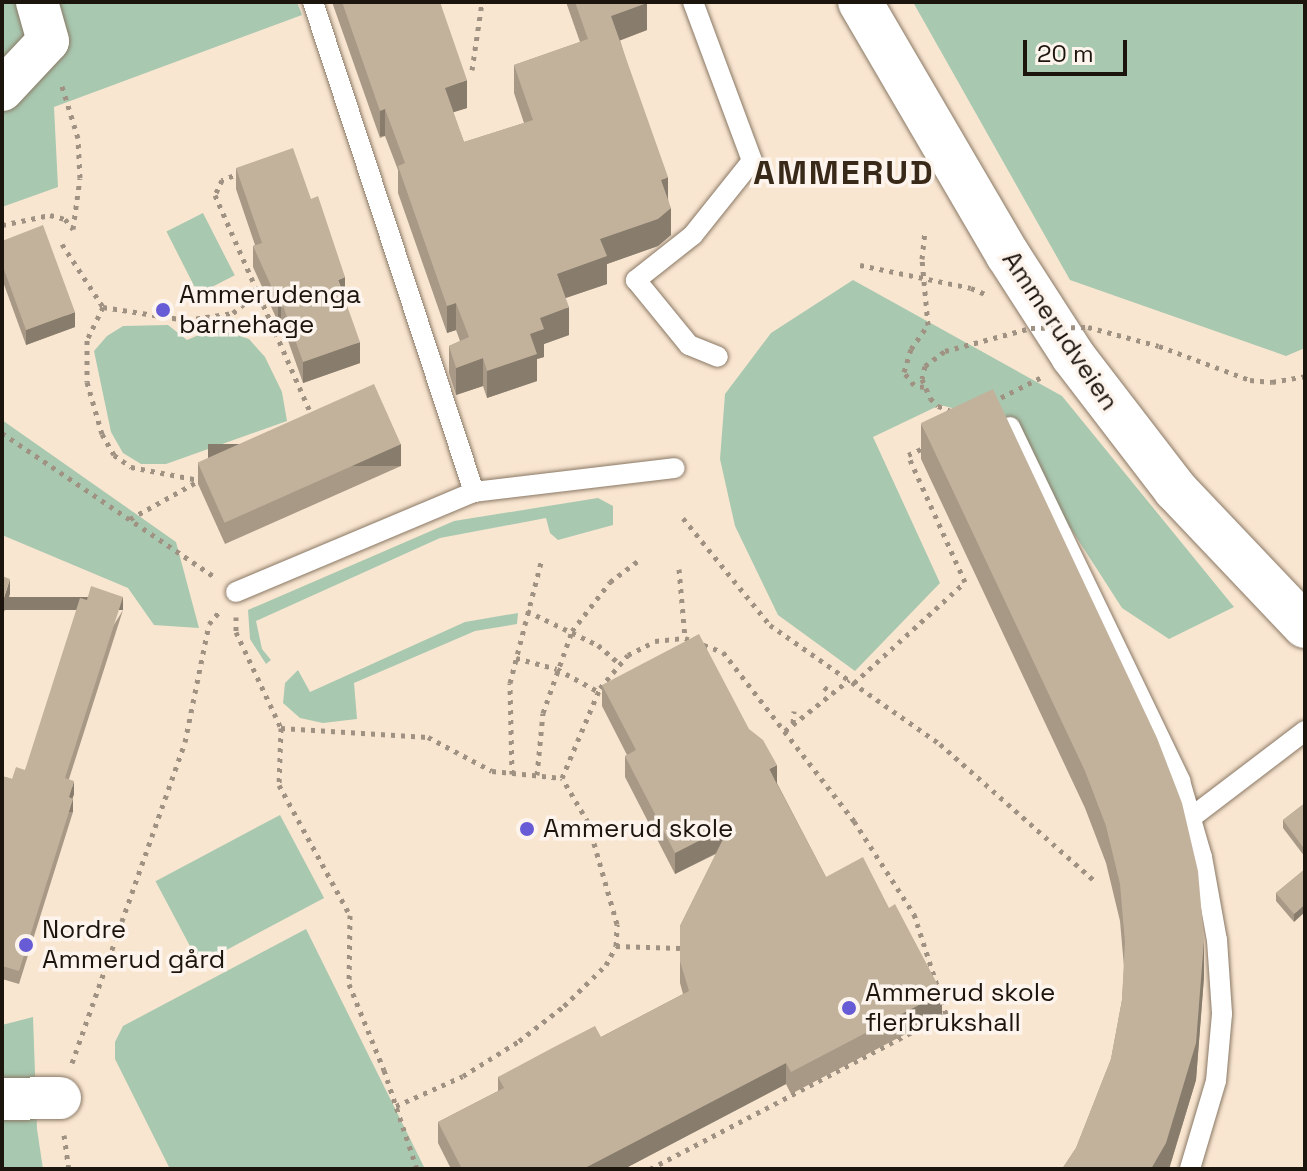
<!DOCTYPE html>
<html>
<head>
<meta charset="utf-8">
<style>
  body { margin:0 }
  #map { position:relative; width:1307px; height:1171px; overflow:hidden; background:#f9e6d1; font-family:"Space Grotesk",sans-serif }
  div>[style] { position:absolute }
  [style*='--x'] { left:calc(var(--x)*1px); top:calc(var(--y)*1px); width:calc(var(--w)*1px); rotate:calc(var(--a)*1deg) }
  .green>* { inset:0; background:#a8c8b0; transform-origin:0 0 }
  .path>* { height:5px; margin-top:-2.5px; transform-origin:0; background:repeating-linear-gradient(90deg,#a09282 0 4px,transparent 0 10px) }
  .roads { filter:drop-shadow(0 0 2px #897865) drop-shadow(0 0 2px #897865) }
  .lane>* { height:20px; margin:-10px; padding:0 10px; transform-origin:10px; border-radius:10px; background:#fff }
  .street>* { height:42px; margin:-21px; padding:0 21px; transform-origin:21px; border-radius:21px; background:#fff }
  .secondary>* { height:44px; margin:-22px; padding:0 22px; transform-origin:22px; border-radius:22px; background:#fff }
  .path-bridge>* { height:5px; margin-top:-2.5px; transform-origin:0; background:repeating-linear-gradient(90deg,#a09282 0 4px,transparent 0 10px) }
  .wall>* { inset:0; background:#a79986 }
  .shaded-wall>* { inset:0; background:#887d6d; transform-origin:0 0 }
  .building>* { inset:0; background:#c2b29c; transform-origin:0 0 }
  .dots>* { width:22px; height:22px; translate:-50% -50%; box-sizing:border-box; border:4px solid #fdf5ed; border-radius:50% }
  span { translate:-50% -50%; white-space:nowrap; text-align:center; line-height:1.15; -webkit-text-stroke:7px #fdf5ed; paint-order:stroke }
  .poi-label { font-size:26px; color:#1c150d }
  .left { translate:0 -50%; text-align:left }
  .street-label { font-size:26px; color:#1c150d }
  .district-label { font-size:34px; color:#382918; font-weight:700; letter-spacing:2px }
  .frame { position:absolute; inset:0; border:4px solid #1c150d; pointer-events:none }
  .scale { position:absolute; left:1023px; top:40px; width:104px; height:36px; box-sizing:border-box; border:4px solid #1c150d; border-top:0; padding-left:10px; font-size:24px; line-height:28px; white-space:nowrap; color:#1c150d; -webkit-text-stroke:6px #fdf5ed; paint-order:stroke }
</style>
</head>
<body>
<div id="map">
  <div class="green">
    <i style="clip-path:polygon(2px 2px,297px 2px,302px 15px,54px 107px,58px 187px,2px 207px)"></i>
    <i style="clip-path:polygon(913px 2px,1305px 2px,1305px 348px,1286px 356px,1070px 280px)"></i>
    <i style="left:203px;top:213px;width:70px;height:41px;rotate:63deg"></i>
    <i style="clip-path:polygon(853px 280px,1062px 396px,1234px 607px,1169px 639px,1122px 608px,1001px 420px,940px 405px,873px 437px,940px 583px,855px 671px,778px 615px,735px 526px,720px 459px,725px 394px,771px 333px)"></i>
    <i style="clip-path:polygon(168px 325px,187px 340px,215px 328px,249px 339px,265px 357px,282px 392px,287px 421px,166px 464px,141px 464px,123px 453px,111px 432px,94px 351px,107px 336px,123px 326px)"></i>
    <i style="clip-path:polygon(2px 420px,176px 542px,199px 628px,154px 625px,128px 588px,2px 535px)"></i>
    <i style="clip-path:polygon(598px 498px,613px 506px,613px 525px,558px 540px,550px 533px,546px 518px,440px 538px,256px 621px,262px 649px,271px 660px,266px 664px,250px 639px,248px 610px,454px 521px)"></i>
    <i style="clip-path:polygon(518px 613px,517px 624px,475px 631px,354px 683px,357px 719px,323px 723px,300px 718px,283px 703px,285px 683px,298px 670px,310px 692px,465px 622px)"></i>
    <i style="left:280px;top:815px;width:94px;height:141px;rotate:62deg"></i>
    <i style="clip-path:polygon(306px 929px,425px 1169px,170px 1169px,115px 1059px,115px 1042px,123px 1026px)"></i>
    <i style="clip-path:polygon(33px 1017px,37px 1129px,43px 1169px,2px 1169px,2px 1025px)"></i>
  </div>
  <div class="path">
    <i style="--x:472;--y:70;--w:69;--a:-81.6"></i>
    <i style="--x:242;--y:172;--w:22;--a:158"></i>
    <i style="--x:222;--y:180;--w:17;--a:115"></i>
    <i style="--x:215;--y:195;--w:244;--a:66.3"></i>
    <i style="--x:2;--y:225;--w:49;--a:-11.8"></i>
    <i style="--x:50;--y:215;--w:16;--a:15"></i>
    <i style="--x:65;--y:219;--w:13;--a:51"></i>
    <i style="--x:73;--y:229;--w:51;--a:-82.2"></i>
    <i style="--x:80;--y:178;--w:40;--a:-92.9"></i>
    <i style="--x:78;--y:138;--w:58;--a:-107.2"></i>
    <i style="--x:62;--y:244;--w:75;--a:56.9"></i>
    <i style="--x:103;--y:307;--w:84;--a:8.9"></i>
    <i style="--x:186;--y:320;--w:48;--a:-8.5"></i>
    <i style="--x:233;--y:313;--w:33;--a:-40"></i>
    <i style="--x:860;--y:265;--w:113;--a:11.7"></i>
    <i style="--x:971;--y:288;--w:15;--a:23"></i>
    <i style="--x:103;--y:307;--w:37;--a:116"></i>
    <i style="--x:87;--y:340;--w:42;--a:90"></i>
    <i style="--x:87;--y:382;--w:54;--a:73.9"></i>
    <i style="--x:102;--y:434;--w:24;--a:60"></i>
    <i style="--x:114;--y:455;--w:21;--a:35"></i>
    <i style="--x:131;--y:467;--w:69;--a:10.8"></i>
    <i style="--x:1159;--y:346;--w:97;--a:20.5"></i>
    <i style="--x:1250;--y:380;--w:22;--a:5"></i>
    <i style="--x:1272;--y:382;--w:34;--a:-10"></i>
    <i style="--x:925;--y:366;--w:13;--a:103"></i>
    <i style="--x:922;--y:379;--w:21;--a:67"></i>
    <i style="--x:930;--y:398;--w:11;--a:45"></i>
    <i style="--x:938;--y:406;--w:14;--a:21"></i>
    <i style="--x:924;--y:387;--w:10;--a:-169"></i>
    <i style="--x:914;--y:385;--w:16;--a:-128"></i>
    <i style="--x:904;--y:372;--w:24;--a:-73"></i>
    <i style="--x:911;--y:349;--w:29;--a:-55"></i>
    <i style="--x:928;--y:325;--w:66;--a:-95.2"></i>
    <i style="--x:922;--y:259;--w:27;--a:-84"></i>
    <i style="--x:992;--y:402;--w:54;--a:-26.6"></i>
    <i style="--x:2;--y:433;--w:258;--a:34.1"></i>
    <i style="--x:683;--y:518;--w:138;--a:50.9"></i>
    <i style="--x:770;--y:625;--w:208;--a:35"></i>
    <i style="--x:940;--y:744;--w:208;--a:41.5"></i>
    <i style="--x:130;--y:519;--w:82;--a:-29.1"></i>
    <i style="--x:679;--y:569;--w:69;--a:85"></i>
    <i style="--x:527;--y:611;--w:79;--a:25.6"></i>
    <i style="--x:598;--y:645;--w:29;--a:41"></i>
    <i style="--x:236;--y:617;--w:15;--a:90"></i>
    <i style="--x:236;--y:632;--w:106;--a:64.9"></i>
    <i style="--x:281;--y:728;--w:57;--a:92"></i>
    <i style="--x:279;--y:785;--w:148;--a:61.4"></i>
    <i style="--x:350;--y:915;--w:69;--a:90.8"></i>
    <i style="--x:349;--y:984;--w:93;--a:67.9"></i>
    <i style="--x:384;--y:1070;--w:104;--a:71.6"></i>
    <i style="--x:516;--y:658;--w:42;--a:15"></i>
    <i style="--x:557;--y:669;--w:48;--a:28.7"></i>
    <i style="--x:854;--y:683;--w:150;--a:-42.3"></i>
    <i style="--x:965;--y:582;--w:139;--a:-114.2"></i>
    <i style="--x:908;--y:455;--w:17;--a:-24"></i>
    <i style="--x:824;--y:687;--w:10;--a:37"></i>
    <i style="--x:793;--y:723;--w:12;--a:-85"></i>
    <i style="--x:281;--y:728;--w:147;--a:3.5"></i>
    <i style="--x:428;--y:737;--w:72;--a:28"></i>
    <i style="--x:492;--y:771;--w:70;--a:5.7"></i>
    <i style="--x:562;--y:778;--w:98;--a:-67.1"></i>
    <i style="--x:600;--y:688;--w:43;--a:-49.7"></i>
    <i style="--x:628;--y:655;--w:30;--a:-27"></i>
    <i style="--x:655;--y:641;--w:30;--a:-6"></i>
    <i style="--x:685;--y:638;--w:40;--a:20.2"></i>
    <i style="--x:723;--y:652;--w:214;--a:52.2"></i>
    <i style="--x:854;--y:821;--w:111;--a:57.2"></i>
    <i style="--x:914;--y:914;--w:75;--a:72.1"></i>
    <i style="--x:785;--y:731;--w:82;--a:-38.6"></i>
    <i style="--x:512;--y:774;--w:91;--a:-91.3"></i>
    <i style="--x:510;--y:683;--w:129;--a:-75.6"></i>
    <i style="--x:537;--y:775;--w:62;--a:-84.5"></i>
    <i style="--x:543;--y:713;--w:87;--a:-70.5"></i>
    <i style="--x:572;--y:631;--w:62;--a:-52.2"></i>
    <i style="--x:610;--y:582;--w:39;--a:-37"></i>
    <i style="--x:616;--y:946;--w:64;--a:1.8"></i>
    <i style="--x:72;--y:1063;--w:340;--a:-70.6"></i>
    <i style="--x:185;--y:742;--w:120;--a:-78.5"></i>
    <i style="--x:209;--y:624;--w:17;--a:-50"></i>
    <i style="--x:396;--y:1106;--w:73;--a:-24.1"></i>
    <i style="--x:463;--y:1076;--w:66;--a:-32"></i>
    <i style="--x:519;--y:1041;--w:57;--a:-37.9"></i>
    <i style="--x:564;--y:1006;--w:59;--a:-44.3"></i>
    <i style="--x:606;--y:965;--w:21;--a:-62"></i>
    <i style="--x:616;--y:946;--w:22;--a:-87"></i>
    <i style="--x:617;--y:924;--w:106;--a:-105.9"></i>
    <i style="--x:588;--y:822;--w:51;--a:-120.6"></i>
    <i style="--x:64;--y:1135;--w:34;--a:82"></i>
    <i style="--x:650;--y:1169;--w:334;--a:-27.6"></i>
    <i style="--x:946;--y:1014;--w:20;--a:-108"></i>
  </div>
  <div class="roads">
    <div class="lane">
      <i style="--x:313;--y:2;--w:516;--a:71.81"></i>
      <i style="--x:693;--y:2;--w:170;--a:69.6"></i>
      <i style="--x:752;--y:161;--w:95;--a:128.6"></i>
      <i style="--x:693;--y:235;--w:73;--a:141.7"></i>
      <i style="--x:636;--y:280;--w:84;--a:50.8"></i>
      <i style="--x:689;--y:345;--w:31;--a:22"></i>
      <i style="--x:1010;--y:427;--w:393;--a:64.3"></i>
      <i style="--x:1180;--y:781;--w:79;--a:73.9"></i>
      <i style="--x:1202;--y:857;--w:84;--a:79.8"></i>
      <i style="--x:1217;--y:940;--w:74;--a:86.1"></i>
      <i style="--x:1222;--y:1014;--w:67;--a:95.1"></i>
      <i style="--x:1216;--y:1081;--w:92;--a:106.5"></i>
      <i style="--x:236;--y:592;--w:258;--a:-22.8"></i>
      <i style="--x:474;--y:492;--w:202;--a:-6.8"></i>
      <i style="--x:1192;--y:817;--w:142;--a:-37.3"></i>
    </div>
    <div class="street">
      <i style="--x:2;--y:90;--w:67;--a:-46.8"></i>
      <i style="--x:48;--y:41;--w:41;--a:-105.8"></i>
      <i style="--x:2;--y:1099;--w:58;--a:-1"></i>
    </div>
    <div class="secondary">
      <i style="--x:860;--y:2;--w:293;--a:59.7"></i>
      <i style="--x:1008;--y:255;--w:120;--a:57.2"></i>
      <i style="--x:1073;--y:356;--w:168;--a:52.5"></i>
      <i style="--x:1175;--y:489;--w:189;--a:46.5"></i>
    </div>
  </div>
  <div class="path-bridge">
    <i style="--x:925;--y:366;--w:25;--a:-37"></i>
    <i style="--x:945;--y:351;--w:89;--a:-15"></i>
    <i style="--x:1031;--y:328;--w:57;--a:-1"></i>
    <i style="--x:1088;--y:327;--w:73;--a:15"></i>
  </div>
  <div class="wall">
    <i style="clip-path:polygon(332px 2px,440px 2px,467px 108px,453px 112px,464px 142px,524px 123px,514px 93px,514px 65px,580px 42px,566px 2px,647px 2px,647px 30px,620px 40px,668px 197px,671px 235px,658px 246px,607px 264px,607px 284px,565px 298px,569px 335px,544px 344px,544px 357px,537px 359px,537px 381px,487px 398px,483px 386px,456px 395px,449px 373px,449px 346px,460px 341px,456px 330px,447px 333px,398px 193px,398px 170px,385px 136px,380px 138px)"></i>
    <i style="clip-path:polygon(236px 168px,345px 298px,360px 363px,303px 383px,281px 321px,278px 322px,253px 267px,253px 246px,255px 245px,236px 189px)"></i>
    <i style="clip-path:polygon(2px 241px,75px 327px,26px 345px,2px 279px)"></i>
    <i style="clip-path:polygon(921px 423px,1204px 977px,1196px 1080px,1169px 1169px,1062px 1169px,1076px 1148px,1111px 1059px,1122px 1000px,1124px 967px,1120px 921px,1106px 863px,1085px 808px,921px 459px)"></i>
    <i style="clip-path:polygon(198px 463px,401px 466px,225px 544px,198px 484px)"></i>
    <i style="clip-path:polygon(123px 610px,69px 779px,74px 794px,72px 798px,73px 812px,19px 984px,2px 979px,2px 776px,12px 779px,25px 770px)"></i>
    <i style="clip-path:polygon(602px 685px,777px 783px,826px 877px,942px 1015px,791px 1094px,786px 1084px,624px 1169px,451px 1169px,438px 1143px,438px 1122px,498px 1091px,498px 1077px,601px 1037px,683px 994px,680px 983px,680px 926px,716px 854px,675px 874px,625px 777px,625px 756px,627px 755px,602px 706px)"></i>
    <i style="clip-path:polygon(1305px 803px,1305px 857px,1283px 828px,1283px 820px)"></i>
    <i style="clip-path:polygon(1305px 869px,1294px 922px,1276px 901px,1276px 893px)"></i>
  </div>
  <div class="shaded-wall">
    <i style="clip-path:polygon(647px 3px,647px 30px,611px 44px,611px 16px)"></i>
    <i style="clip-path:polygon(467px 80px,467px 108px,445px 115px,445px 88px)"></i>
    <i style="left:385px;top:109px;width:27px;height:5px;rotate:90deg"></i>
    <i style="clip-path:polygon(668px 177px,668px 205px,661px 180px)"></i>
    <i style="clip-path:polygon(671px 208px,671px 235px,658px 246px,607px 264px,607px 284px,557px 301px,557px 274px,600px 239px)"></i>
    <i style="clip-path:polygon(345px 277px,345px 298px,338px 280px)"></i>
    <i style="left:281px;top:300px;width:21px;height:3px;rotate:90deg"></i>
    <i style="clip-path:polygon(456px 303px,456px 330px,447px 333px,447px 306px)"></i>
    <i style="clip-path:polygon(569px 307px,569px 335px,544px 344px,544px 357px,537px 359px,537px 381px,487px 398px,487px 371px,530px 334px,540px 318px)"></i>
    <i style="clip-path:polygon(75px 312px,75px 327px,26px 345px,26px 330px)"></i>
    <i style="clip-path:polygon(360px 342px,360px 363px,303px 383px,303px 362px)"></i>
    <i style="clip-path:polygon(483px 358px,483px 386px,456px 395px,456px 368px)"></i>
    <i style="left:401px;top:444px;width:22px;height:193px;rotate:90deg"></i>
    <i style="clip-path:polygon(10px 579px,10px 594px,2px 618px,2px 604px)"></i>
    <i style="left:123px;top:597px;width:13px;height:190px;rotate:90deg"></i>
    <i style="clip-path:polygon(777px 765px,777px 786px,769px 769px)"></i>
    <i style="clip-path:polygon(74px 781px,74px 794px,69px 810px,69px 797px)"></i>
    <i style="left:73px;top:799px;width:13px;height:180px;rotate:90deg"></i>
    <i style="clip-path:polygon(730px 825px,730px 846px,675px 874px,675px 853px)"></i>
    <i style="clip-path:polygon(1305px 904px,1305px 912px,1294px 922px,1294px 914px)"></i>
    <i style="clip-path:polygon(1204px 940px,1204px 977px,1196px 1080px,1169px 1169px,1151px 1169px)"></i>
    <i style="left:942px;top:993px;width:22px;height:170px;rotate:90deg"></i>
    <i style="clip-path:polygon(786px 1063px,786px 1084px,624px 1169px,583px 1169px)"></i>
  </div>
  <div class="building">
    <i style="clip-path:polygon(342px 2px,440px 2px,467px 80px,445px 88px,464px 142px,533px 120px,514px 65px,588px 39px,575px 2px,647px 2px,647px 3px,611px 16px,668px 177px,661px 180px,671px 208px,658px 219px,600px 239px,607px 256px,557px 274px,569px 307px,540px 318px,544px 329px,530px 334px,537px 354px,487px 371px,483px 358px,456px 368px,449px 346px,469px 337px,456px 303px,447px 306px,398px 166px,405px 163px,385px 109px,380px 111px)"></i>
    <i style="clip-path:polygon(293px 148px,311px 199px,318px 196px,345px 277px,338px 280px,360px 342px,303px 362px,281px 300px,278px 301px,253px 246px,262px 243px,236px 168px)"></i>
    <i style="clip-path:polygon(43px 225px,75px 312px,26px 330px,2px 264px,2px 241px)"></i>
    <i style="left:374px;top:384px;width:66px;height:193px;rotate:66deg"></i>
    <i style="clip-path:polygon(993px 389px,1157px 738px,1182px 803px,1198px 871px,1204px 940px,1196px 1043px,1166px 1143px,1151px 1169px,1062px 1169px,1076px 1148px,1111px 1059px,1122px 1000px,1125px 942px,1120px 884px,1106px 826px,1085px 771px,921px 423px)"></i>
    <i style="clip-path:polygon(2px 576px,10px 579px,2px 604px)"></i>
    <i style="clip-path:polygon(91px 586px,123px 597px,65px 778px,74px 781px,69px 797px,73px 799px,19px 971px,2px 966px,2px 776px,12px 779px,16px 767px,25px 770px,80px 598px,87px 600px)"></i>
    <i style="clip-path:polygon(699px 634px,749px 729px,763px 740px,777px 765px,769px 769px,826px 877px,863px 857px,889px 908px,895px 904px,942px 993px,791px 1072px,786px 1063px,583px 1169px,462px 1169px,438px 1122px,504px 1088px,498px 1077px,556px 1046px,595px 1026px,601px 1037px,689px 991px,680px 961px,680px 926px,730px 825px,675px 853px,625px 756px,636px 750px,602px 685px)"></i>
    <i style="clip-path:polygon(1305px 803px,1305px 850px,1283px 820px)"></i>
    <i style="clip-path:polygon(1305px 869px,1305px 904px,1294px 914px,1276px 893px)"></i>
  </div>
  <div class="dots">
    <i style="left:163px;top:310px;background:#675cd5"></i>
    <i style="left:527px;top:829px;background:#675cd5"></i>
    <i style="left:26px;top:945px;background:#675cd5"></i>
    <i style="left:849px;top:1008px;background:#675cd5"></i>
  </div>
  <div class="poi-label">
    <span class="left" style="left:179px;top:310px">Ammerudenga<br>barnehage</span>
    <span class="left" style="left:543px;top:829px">Ammerud skole</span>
    <span class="left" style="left:42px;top:945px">Nordre<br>Ammerud gård</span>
    <span class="left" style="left:865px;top:1008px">Ammerud skole<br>flerbrukshall</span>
  </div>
  <div class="street-label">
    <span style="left:1060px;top:331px;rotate:56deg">Ammerudveien</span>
  </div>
  <div class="district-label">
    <span style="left:844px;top:173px">AMMERUD</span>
  </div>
  <div class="frame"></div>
  <div class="scale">20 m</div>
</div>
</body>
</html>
